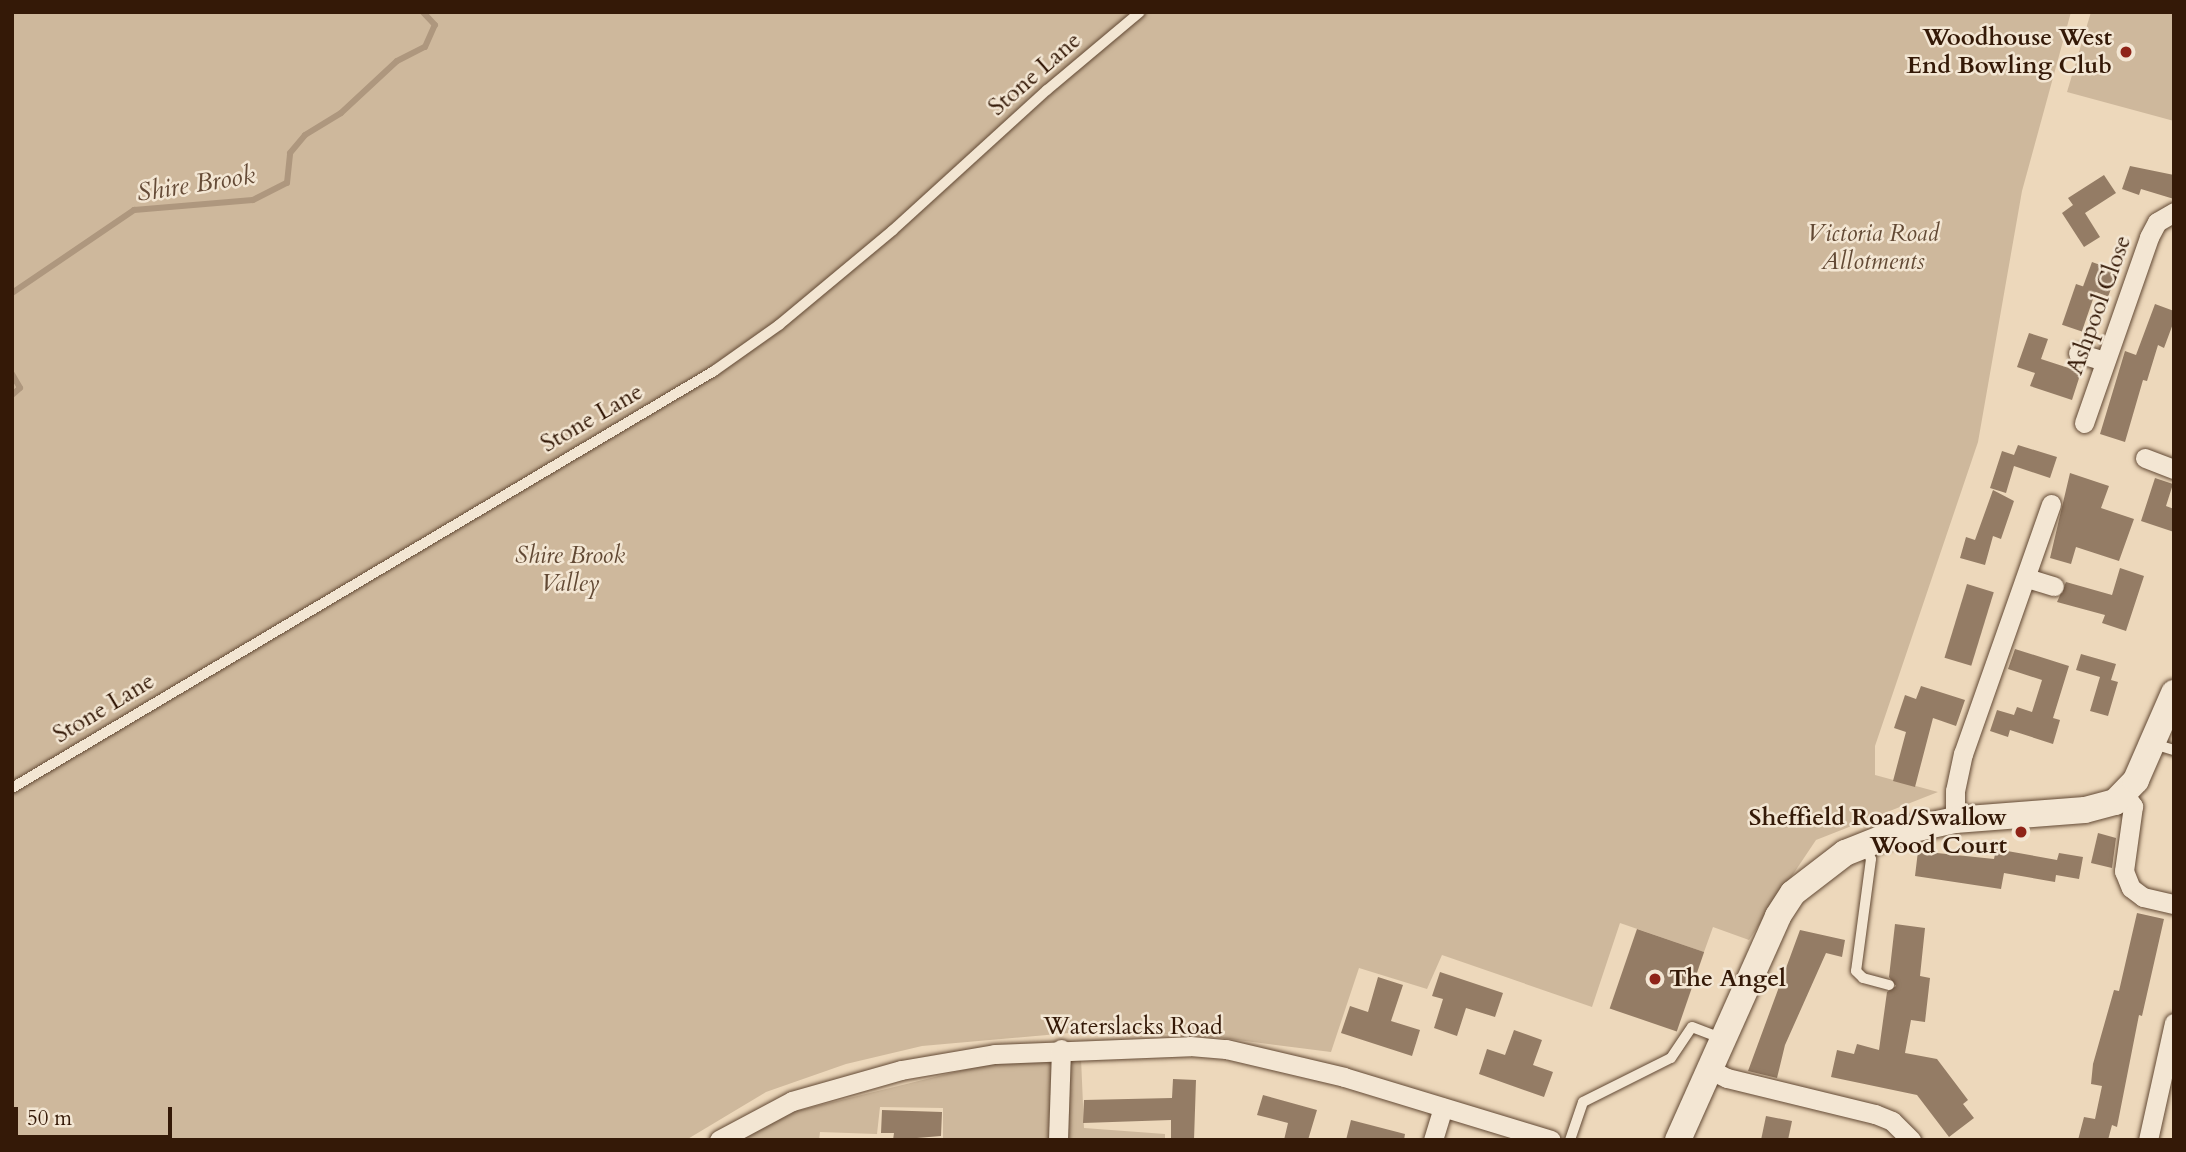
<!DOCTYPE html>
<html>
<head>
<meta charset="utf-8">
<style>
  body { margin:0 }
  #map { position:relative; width:2186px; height:1152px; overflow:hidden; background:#edd8bb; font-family:Cardo,serif }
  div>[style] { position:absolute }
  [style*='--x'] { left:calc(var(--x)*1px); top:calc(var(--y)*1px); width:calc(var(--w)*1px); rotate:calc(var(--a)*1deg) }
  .green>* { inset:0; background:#ceb89c }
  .stream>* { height:6px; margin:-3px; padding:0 3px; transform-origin:3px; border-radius:3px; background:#ae977e }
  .building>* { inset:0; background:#947c65; transform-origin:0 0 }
  .roads { filter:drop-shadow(0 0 2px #624934) drop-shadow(0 0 2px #624934) }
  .lane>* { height:10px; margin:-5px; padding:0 5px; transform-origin:5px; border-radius:5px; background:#f3e6d3 }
  .street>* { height:19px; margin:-9.5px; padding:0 9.5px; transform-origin:9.5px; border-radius:9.5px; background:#f3e6d3 }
  .secondary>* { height:26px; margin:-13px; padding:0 13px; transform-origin:13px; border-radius:13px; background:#f3e6d3 }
  .dots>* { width:19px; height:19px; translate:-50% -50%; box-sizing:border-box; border:4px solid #f3e6d3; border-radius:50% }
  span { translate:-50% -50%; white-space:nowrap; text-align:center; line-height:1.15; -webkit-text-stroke:5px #f3e6d3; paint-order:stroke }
  .poi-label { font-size:24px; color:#341907; font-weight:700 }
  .right { translate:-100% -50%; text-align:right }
  .left { translate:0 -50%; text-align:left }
  .street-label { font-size:24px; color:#341907 }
  .park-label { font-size:24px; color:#624934; font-style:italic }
  .water-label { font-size:26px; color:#654b37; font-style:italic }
  .frame { position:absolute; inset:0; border:14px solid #341907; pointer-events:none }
  .scale { position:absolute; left:14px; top:1107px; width:158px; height:32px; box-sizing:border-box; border:4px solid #341907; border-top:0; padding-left:9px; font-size:21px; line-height:24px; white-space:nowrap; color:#341907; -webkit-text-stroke:5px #f3e6d3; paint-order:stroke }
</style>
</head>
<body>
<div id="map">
  <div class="green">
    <i style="clip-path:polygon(12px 12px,2071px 12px,2022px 191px,1978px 442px,1875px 746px,1875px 775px,1938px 792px,1816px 840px,1749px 940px,1713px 927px,1704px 952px,1620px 923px,1592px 1007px,1442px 955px,1427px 989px,1359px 968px,1331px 1052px,1207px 1036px,1092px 1031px,922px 1046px,846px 1064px,766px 1092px,686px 1140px,12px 1140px)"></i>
    <i style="clip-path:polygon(2091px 12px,2174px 12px,2174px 121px,2067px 92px)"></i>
    <i style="clip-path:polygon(1081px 1058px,1084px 1128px,1165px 1134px,1165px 1140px,943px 1140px,943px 1108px,880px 1107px,877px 1134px,820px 1132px,819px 1140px,737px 1140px,784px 1114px,996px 1062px)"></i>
  </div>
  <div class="stream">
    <i style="--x:12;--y:293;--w:148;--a:-34.2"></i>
    <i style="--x:134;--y:210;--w:119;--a:-4.8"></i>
    <i style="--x:253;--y:200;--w:38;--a:-27"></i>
    <i style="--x:287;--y:183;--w:30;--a:-84"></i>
    <i style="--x:290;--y:153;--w:23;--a:-50"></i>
    <i style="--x:305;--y:135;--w:42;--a:-31.4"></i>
    <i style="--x:341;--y:113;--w:76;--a:-42.9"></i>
    <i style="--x:397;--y:61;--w:31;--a:-27"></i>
    <i style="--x:425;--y:47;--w:24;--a:-66"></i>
    <i style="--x:435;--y:25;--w:18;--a:-133"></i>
    <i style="--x:12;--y:374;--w:16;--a:60"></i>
    <i style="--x:20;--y:388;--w:11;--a:139"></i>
  </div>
  <div class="building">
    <i style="clip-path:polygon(2130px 166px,2174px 175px,2174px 199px,2141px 189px,2139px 195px,2122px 189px)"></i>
    <i style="clip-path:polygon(2104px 175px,2116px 193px,2085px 213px,2100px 237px,2084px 247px,2062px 213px,2073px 205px,2068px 198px)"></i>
    <i style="left:2092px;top:262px;width:27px;height:27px;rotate:20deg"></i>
    <i style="left:2076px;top:284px;width:21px;height:43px;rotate:19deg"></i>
    <i style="clip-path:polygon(2155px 304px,2174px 311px,2174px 321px,2164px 348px,2158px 345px,2147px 381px,2143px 380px,2125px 442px,2100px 434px,2125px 351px,2136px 355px)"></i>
    <i style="clip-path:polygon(2029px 333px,2048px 339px,2041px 359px,2081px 372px,2072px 400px,2030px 386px,2035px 373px,2017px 367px)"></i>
    <i style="clip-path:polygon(2018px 445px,2057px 457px,2050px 478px,2014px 466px,2006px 493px,1990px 488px,2002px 451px,2014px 455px)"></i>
    <i style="clip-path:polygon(2070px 473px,2109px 486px,2101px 508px,2134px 519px,2119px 561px,2076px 547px,2071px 564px,2050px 558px)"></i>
    <i style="clip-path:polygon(2155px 478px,2173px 484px,2166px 506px,2174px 509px,2174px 532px,2141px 521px)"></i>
    <i style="clip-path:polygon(1993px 490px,2014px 501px,2001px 539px,1993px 536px,1985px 565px,1960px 558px,1966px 537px,1975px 540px)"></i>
    <i style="clip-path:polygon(2120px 568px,2144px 576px,2126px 631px,2102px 623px,2105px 615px,2057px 602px,2066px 582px,2112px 595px)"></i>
    <i style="left:1967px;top:584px;width:28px;height:77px;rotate:17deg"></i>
    <i style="clip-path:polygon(2015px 649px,2069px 666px,2053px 718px,2060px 720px,2053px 744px,2010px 730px,2008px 737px,1990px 731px,1997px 710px,2014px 715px,2017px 707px,2032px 712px,2042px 680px,2008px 669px)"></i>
    <i style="clip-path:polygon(2081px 654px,2116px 664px,2111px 680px,2118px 682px,2108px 716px,2090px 711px,2100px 677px,2076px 670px)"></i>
    <i style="clip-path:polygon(1921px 686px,1965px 700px,1956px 726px,1933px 718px,1915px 787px,1893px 781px,1906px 732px,1894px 728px,1905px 695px,1916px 699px)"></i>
    <i style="clip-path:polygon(2098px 833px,2116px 838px,2112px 868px,2091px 863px)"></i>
    <i style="clip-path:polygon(1996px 849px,2057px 860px,2059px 853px,2083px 857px,2079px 879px,2056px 875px,2055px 882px,2004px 873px,2001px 889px,1915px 876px,1918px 851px,1994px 859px)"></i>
    <i style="clip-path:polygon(2137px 913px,2164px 919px,2142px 1016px,2139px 1015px,2117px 1127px,2112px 1125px,2108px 1140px,2078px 1140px,2084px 1117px,2095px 1119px,2102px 1086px,2091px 1084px,2093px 1064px,2114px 990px,2119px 991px)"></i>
    <i style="clip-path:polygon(1895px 924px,1925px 928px,1920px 976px,1930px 978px,1925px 1022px,1911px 1020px,1905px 1053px,1937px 1059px,1968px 1100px,1963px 1104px,1974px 1118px,1949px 1137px,1917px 1095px,1831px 1077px,1837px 1050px,1854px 1054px,1857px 1044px,1879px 1050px,1887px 992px,1896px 986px,1889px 977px)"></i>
    <i style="left:1637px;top:929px;width:71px;height:84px;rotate:19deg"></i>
    <i style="clip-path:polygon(1800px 930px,1845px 940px,1842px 957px,1826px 953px,1785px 1045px,1777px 1078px,1748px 1071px)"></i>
    <i style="clip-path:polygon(1440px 972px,1503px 993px,1495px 1017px,1466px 1008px,1457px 1036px,1434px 1028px,1443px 999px,1432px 996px)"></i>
    <i style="clip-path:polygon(1378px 977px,1403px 985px,1391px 1021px,1420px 1030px,1412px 1056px,1341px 1033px,1350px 1006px,1368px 1012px)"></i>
    <i style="clip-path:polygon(1514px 1030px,1542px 1040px,1533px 1065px,1553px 1072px,1544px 1097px,1479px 1074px,1487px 1049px,1505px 1055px)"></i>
    <i style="clip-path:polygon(1173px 1079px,1196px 1080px,1194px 1140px,1171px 1140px,1171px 1120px,1083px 1123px,1084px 1100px,1172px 1098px)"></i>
    <i style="clip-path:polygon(1263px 1095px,1317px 1110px,1308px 1140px,1284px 1140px,1288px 1123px,1257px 1115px)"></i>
    <i style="clip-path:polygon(882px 1110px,942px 1112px,941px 1136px,893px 1140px,894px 1133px,881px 1133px)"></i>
    <i style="clip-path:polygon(1766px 1116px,1792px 1121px,1788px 1140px,1761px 1140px)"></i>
    <i style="clip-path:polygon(1351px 1120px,1405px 1134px,1404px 1140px,1346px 1140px)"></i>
  </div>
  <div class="roads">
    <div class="lane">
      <i style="--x:2154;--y:744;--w:21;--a:17"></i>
      <i style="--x:12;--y:788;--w:817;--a:-30.71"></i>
      <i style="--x:714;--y:371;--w:80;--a:-35.3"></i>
      <i style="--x:779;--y:325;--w:148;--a:-39.8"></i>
      <i style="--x:893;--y:230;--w:208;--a:-42.3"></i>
      <i style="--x:1047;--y:90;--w:121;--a:-40"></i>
      <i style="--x:1866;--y:848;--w:12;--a:66"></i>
      <i style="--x:1871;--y:859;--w:113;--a:97.6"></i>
      <i style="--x:1856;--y:971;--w:10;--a:45"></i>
      <i style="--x:1863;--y:978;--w:27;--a:15"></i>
      <i style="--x:1570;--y:1140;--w:40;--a:-71.1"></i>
      <i style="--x:1583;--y:1102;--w:98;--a:-26.6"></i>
      <i style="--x:1671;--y:1058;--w:37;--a:-56"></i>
      <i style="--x:1692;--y:1027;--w:30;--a:21"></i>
    </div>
    <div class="street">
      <i style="--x:2078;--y:353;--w:28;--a:17"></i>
      <i style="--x:2084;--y:423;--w:197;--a:-70.7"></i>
      <i style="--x:2149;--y:237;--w:17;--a:-62"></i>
      <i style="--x:2157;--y:222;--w:20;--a:-30"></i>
      <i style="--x:2145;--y:458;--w:31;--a:21"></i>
      <i style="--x:2027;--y:578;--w:28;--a:17"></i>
      <i style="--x:2125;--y:795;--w:14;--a:54"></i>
      <i style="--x:2133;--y:806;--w:66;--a:97.9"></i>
      <i style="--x:2124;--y:871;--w:18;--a:68"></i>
      <i style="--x:2131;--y:888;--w:15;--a:37"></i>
      <i style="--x:2143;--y:897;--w:32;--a:13"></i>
      <i style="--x:1955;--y:820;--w:29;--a:-90"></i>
      <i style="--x:1955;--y:791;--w:38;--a:-78"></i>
      <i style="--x:1963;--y:754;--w:265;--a:-70.6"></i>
      <i style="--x:1709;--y:1069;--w:20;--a:27"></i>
      <i style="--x:1727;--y:1078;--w:152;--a:13.7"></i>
      <i style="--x:1875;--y:1114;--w:18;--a:22"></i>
      <i style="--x:1892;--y:1121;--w:27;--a:45"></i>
      <i style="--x:719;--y:1140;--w:83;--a:-28.1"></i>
      <i style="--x:792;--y:1101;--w:113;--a:-15.9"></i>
      <i style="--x:901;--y:1070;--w:95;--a:-9.7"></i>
      <i style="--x:995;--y:1054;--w:195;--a:-2.3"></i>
      <i style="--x:1190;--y:1046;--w:36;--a:5"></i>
      <i style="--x:1226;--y:1049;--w:121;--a:13.3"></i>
      <i style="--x:1344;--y:1077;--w:216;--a:16.9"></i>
      <i style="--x:1058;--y:1140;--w:91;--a:-88.1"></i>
      <i style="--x:1433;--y:1140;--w:34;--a:-73"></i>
      <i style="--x:2148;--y:1140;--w:120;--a:-77.5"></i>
    </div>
    <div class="secondary">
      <i style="--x:1678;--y:1140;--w:245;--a:-65.9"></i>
      <i style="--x:1778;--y:916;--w:27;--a:-57"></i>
      <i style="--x:1793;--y:893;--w:66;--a:-37.6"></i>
      <i style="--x:1845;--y:853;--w:54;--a:-21.8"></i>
      <i style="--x:1895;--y:833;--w:61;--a:-12.2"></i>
      <i style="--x:1955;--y:820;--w:130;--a:-4.4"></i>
      <i style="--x:2085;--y:810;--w:31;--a:-15"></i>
      <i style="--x:2115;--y:802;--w:30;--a:-46"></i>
      <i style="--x:2136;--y:780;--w:95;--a:-66.4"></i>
    </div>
  </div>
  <div class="dots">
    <i style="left:2126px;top:52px;background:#8f2418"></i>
    <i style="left:2021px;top:832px;background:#8f2418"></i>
    <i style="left:1655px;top:979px;background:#8f2418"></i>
  </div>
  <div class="poi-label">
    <span class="right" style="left:2112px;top:52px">Woodhouse West<br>End Bowling Club</span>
    <span class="right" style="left:2007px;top:832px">Sheffield Road/Swallow<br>Wood Court</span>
    <span class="left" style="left:1669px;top:979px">The Angel</span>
  </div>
  <div class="street-label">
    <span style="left:1035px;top:74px;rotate:-41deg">Stone Lane</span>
    <span style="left:2099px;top:305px;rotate:-70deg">Ashpool Close</span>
    <span style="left:592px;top:418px;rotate:-30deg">Stone Lane</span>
    <span style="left:104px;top:708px;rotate:-31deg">Stone Lane</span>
    <span style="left:1133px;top:1027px">Waterslacks Road</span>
  </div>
  <div class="park-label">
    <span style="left:1873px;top:248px">Victoria Road<br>Allotments</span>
    <span style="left:570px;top:570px">Shire Brook<br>Valley</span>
  </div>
  <div class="water-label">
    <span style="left:196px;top:184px;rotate:-9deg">Shire Brook</span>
  </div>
  <div class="frame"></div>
  <div class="scale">50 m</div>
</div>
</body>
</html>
